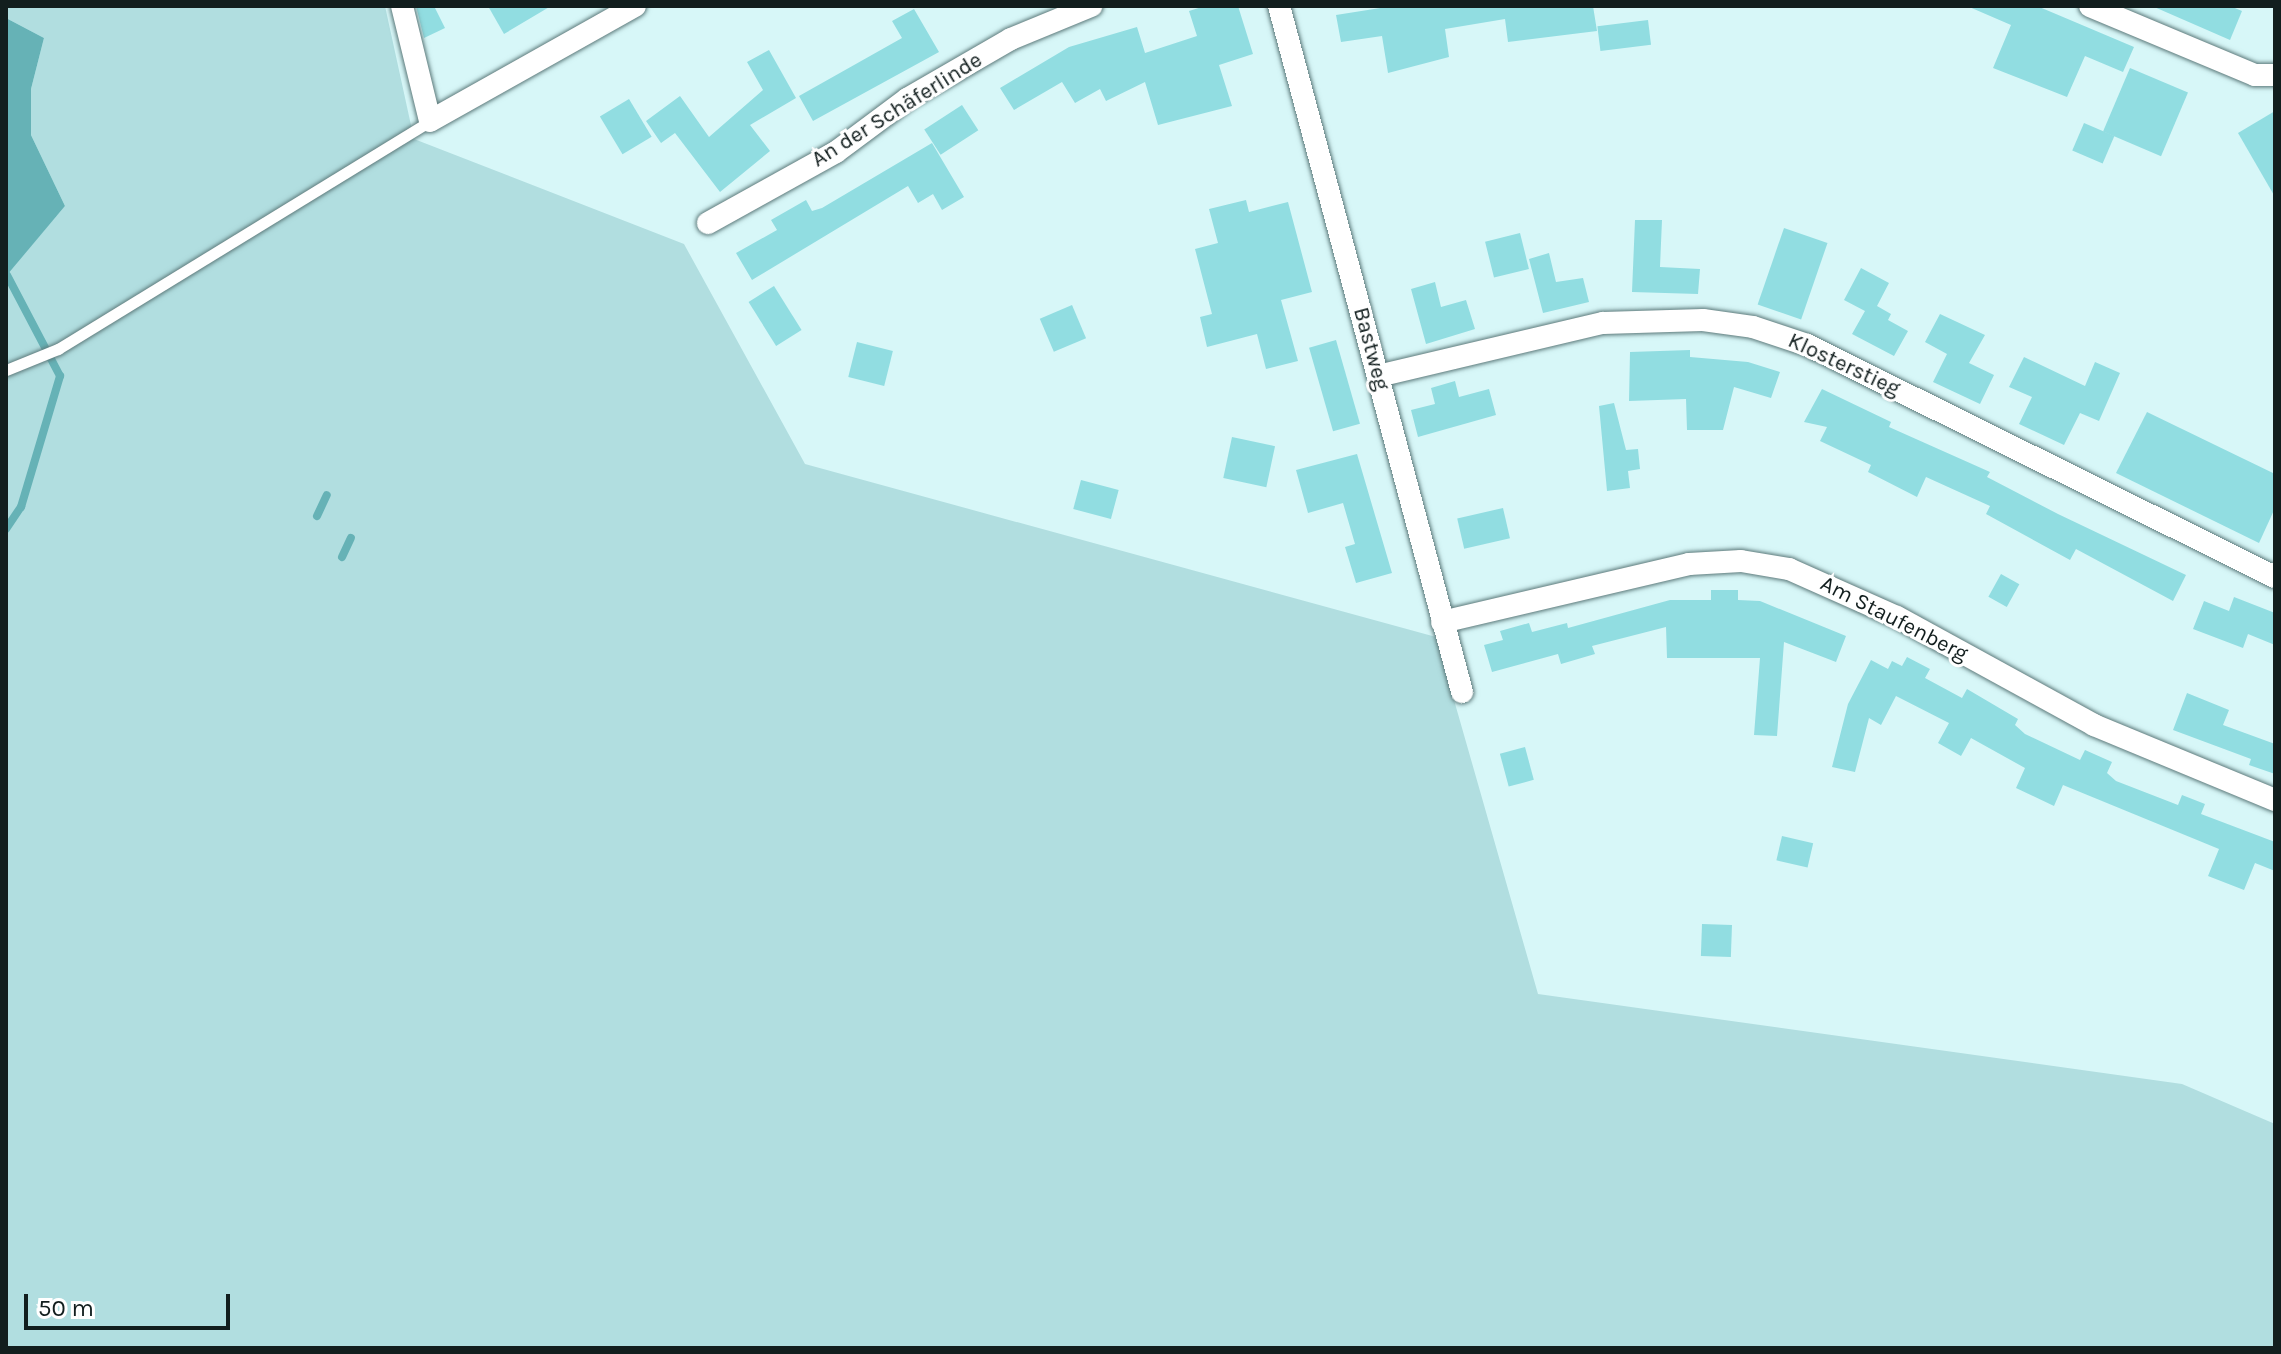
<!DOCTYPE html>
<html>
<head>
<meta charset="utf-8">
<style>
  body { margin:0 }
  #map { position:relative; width:2281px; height:1354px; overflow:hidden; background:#d7f7f8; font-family:Karla,sans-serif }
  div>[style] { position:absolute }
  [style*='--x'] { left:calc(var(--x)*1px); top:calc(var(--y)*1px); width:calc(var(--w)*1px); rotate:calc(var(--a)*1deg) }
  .green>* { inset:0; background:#b1dee0 }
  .water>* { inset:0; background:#66b2b6 }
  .stream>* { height:8px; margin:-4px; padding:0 4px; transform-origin:4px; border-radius:4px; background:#66b2b6 }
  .building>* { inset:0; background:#91dde1; transform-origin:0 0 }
  .roads { filter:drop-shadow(0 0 2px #5d7a7b) drop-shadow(0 0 2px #5d7a7b) }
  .lane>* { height:11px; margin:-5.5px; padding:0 5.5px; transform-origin:5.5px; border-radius:5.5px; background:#fff }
  .street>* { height:22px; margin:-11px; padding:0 11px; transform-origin:11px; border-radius:11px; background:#fff }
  span { translate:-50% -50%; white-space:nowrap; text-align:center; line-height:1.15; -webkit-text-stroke:6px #fff; paint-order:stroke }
  .street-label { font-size:22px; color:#121e1e }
  .frame { position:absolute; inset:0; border:8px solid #121e1e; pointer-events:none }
  .scale { position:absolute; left:24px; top:1294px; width:206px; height:36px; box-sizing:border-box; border:4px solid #121e1e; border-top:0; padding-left:10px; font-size:24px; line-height:28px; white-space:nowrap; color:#121e1e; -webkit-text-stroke:6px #fff; paint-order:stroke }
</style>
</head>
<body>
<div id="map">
  <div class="green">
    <i style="clip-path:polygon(6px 6px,385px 6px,414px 139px,684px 244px,805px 464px,1436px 637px,1538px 994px,2182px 1084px,2275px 1124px,2275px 1348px,6px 1348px,6px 275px,65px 206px,31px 135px,31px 89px,44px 38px,6px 18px)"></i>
  </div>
  <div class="water">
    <i style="clip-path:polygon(6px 18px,44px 38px,31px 89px,31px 135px,65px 206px,7px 275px)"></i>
  </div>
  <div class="stream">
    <i style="--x:317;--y:516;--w:23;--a:-65"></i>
    <i style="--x:6;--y:529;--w:27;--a:-56"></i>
    <i style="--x:21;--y:507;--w:137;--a:-73.4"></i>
    <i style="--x:60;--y:376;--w:114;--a:-117.7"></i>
    <i style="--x:342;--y:557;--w:21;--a:-65"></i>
  </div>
  <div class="building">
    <i style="clip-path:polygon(416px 6px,434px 6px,445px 28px,424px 38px)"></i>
    <i style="clip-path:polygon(488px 6px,551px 6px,504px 34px)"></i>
    <i style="clip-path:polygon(1205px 6px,1238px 6px,1253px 54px,1219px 65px,1232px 106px,1158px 125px,1145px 82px,1106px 101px,1100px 89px,1075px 103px,1062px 82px,1014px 110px,1000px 88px,1069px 47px,1137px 27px,1145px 53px,1197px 36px,1189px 11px)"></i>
    <i style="clip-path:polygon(1393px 6px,1593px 6px,1597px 31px,1508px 42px,1505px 19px,1445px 29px,1449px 57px,1388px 73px,1382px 36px,1341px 42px,1336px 15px)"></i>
    <i style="clip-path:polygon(1967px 6px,2037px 6px,2134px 47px,2123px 72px,2085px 56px,2067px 97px,1993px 68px,2011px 25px)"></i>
    <i style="clip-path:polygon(2152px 6px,2230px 6px,2242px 11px,2230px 40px)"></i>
    <i style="clip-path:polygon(914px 9px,939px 52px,813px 121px,799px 96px,902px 38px,892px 21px)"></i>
    <i style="left:1648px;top:20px;width:25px;height:51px;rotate:83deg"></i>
    <i style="clip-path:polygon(769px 50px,796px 98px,750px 125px,770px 151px,720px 192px,675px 133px,661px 143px,646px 121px,680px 96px,709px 137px,763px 90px,747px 62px)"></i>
    <i style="left:2130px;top:68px;width:63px;height:69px;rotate:23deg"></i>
    <i style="left:629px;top:99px;width:44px;height:34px;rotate:59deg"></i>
    <i style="left:962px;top:105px;width:30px;height:45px;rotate:57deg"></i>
    <i style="clip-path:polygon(2275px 111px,2275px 197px,2238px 133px)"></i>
    <i style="left:2084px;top:123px;width:33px;height:30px;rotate:23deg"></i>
    <i style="clip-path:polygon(932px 143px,964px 197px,942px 210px,933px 194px,918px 203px,908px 186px,752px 280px,736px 253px,777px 230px,771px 220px,806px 200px,812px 211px,822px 208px)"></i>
    <i style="clip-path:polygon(1246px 200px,1249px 212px,1288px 202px,1312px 292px,1281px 300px,1298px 361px,1266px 369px,1257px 334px,1207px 347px,1200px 317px,1212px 314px,1195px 249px,1218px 243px,1209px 209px)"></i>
    <i style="clip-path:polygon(1635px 220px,1662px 220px,1660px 267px,1700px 269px,1698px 294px,1632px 292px)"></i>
    <i style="left:1784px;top:228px;width:46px;height:81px;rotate:19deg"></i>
    <i style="left:1520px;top:233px;width:37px;height:36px;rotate:76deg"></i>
    <i style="clip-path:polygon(1549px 253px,1556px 282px,1583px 278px,1589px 302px,1543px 313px,1529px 259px)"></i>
    <i style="clip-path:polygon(1861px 268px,1889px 283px,1877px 306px,1891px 314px,1888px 320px,1908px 331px,1894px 356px,1852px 334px,1865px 311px,1844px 300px)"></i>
    <i style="clip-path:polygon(1435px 282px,1441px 307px,1466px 300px,1475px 329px,1426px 344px,1411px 289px)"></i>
    <i style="left:774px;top:286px;width:52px;height:30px;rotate:58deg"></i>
    <i style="left:1072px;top:305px;width:36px;height:35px;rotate:67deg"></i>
    <i style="clip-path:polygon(1940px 314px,1985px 335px,1969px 363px,1994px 375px,1980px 404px,1933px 382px,1947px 354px,1925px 342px)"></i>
    <i style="left:1336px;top:340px;width:87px;height:28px;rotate:74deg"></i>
    <i style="left:857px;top:342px;width:37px;height:36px;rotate:14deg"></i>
    <i style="clip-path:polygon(1690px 350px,1690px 357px,1748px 362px,1780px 372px,1771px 398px,1734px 387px,1723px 430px,1687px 430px,1686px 399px,1629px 401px,1630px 352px)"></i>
    <i style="clip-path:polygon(2024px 357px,2085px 386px,2095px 362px,2120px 373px,2099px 421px,2080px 413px,2064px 445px,2019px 424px,2032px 397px,2009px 387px)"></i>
    <i style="clip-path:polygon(1455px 381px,1459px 397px,1489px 389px,1496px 415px,1418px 437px,1411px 410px,1435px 404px,1431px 388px)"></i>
    <i style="clip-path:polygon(1822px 389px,1891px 422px,1889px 427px,1990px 472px,1987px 477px,2058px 514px,2186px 575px,2173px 601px,2076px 549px,2070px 560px,1986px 514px,1990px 506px,1926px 477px,1917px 497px,1868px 472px,1871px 465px,1820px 441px,1827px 427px,1804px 422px)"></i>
    <i style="clip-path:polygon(1614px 403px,1626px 450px,1638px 449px,1640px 469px,1628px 471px,1630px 488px,1607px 491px,1599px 406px)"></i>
    <i style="clip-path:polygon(2147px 412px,2275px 474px,2275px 508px,2259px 543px,2116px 473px)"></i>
    <i style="left:1232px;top:437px;width:44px;height:42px;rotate:12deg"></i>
    <i style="clip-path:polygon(1357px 454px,1392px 573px,1356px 583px,1345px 547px,1355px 544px,1343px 503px,1308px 513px,1296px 470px)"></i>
    <i style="left:1081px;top:480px;width:39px;height:30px;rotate:15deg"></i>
    <i style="left:1503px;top:508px;width:31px;height:47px;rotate:77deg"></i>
    <i style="left:2001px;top:574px;width:21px;height:26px;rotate:29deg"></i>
    <i style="clip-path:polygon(1711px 590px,1738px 590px,1738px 600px,1760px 601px,1846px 636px,1836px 662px,1784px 642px,1777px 736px,1754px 735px,1760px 658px,1667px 658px,1666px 627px,1592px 646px,1595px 654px,1561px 664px,1558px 654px,1492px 672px,1484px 645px,1503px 640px,1500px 631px,1529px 623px,1532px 632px,1567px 623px,1568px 628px,1670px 600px,1711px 600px)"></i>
    <i style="clip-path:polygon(2234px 597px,2275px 613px,2275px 645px,2248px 634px,2243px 648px,2193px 629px,2204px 601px,2229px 611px)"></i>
    <i style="clip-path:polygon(1907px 657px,1930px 669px,1925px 678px,1962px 698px,1967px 689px,2018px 719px,2015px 725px,2025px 734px,2080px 760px,2085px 750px,2112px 762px,2107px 773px,2116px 781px,2178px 805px,2182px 795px,2205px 804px,2201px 814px,2275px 842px,2275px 871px,2255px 863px,2244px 890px,2208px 876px,2219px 849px,2063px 785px,2054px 806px,2016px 788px,2025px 768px,1971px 738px,1961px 756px,1938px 743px,1949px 723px,1896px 696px,1881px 725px,1869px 718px,1855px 772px,1832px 767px,1848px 704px,1871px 660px,1888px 669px,1892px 661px,1902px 666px)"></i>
    <i style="clip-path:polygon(2187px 693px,2229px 710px,2223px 725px,2275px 744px,2275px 774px,2249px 765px,2251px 759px,2173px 730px)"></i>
    <i style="left:1525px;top:747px;width:34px;height:26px;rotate:75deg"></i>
    <i style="left:1782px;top:836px;width:32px;height:25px;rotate:13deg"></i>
    <i style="left:1702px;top:924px;width:30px;height:32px;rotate:2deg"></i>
  </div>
  <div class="roads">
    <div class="lane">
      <i style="--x:6;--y:370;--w:56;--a:-22"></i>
      <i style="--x:58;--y:349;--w:436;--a:-31.5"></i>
    </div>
    <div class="street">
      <i style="--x:402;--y:6;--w:118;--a:76.3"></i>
      <i style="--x:430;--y:121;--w:235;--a:-29.3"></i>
      <i style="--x:1279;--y:6;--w:710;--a:75.06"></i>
      <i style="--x:2090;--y:6;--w:179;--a:22.7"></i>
      <i style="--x:2255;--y:75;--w:20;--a:0"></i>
      <i style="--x:708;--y:223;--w:146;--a:-29"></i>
      <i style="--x:836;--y:152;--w:89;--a:-36.7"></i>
      <i style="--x:907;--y:99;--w:120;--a:-30"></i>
      <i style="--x:1011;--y:39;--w:87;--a:-22.4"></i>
      <i style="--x:1378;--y:376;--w:231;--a:-13.3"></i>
      <i style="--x:1603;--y:323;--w:100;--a:-1.7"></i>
      <i style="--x:1703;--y:320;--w:50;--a:8"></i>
      <i style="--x:1753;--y:327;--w:57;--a:18.4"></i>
      <i style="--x:1807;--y:345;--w:522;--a:26.37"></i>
      <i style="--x:1442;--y:622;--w:254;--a:-13.2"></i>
      <i style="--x:1689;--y:564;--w:52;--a:-3.3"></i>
      <i style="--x:1741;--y:561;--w:49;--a:9.5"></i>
      <i style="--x:1789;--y:569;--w:118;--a:24"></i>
      <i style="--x:1897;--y:617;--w:225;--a:28.7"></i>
      <i style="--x:2094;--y:725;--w:196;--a:22.5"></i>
    </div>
  </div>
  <div class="street-label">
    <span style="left:897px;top:110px;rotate:-32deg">An der Schäferlinde</span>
    <span style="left:1371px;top:349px;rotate:75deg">Bastweg</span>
    <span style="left:1844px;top:365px;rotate:25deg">Klosterstieg</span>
    <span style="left:1894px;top:619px;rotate:27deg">Am Staufenberg</span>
  </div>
  <div class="frame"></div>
  <div class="scale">50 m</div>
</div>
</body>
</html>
